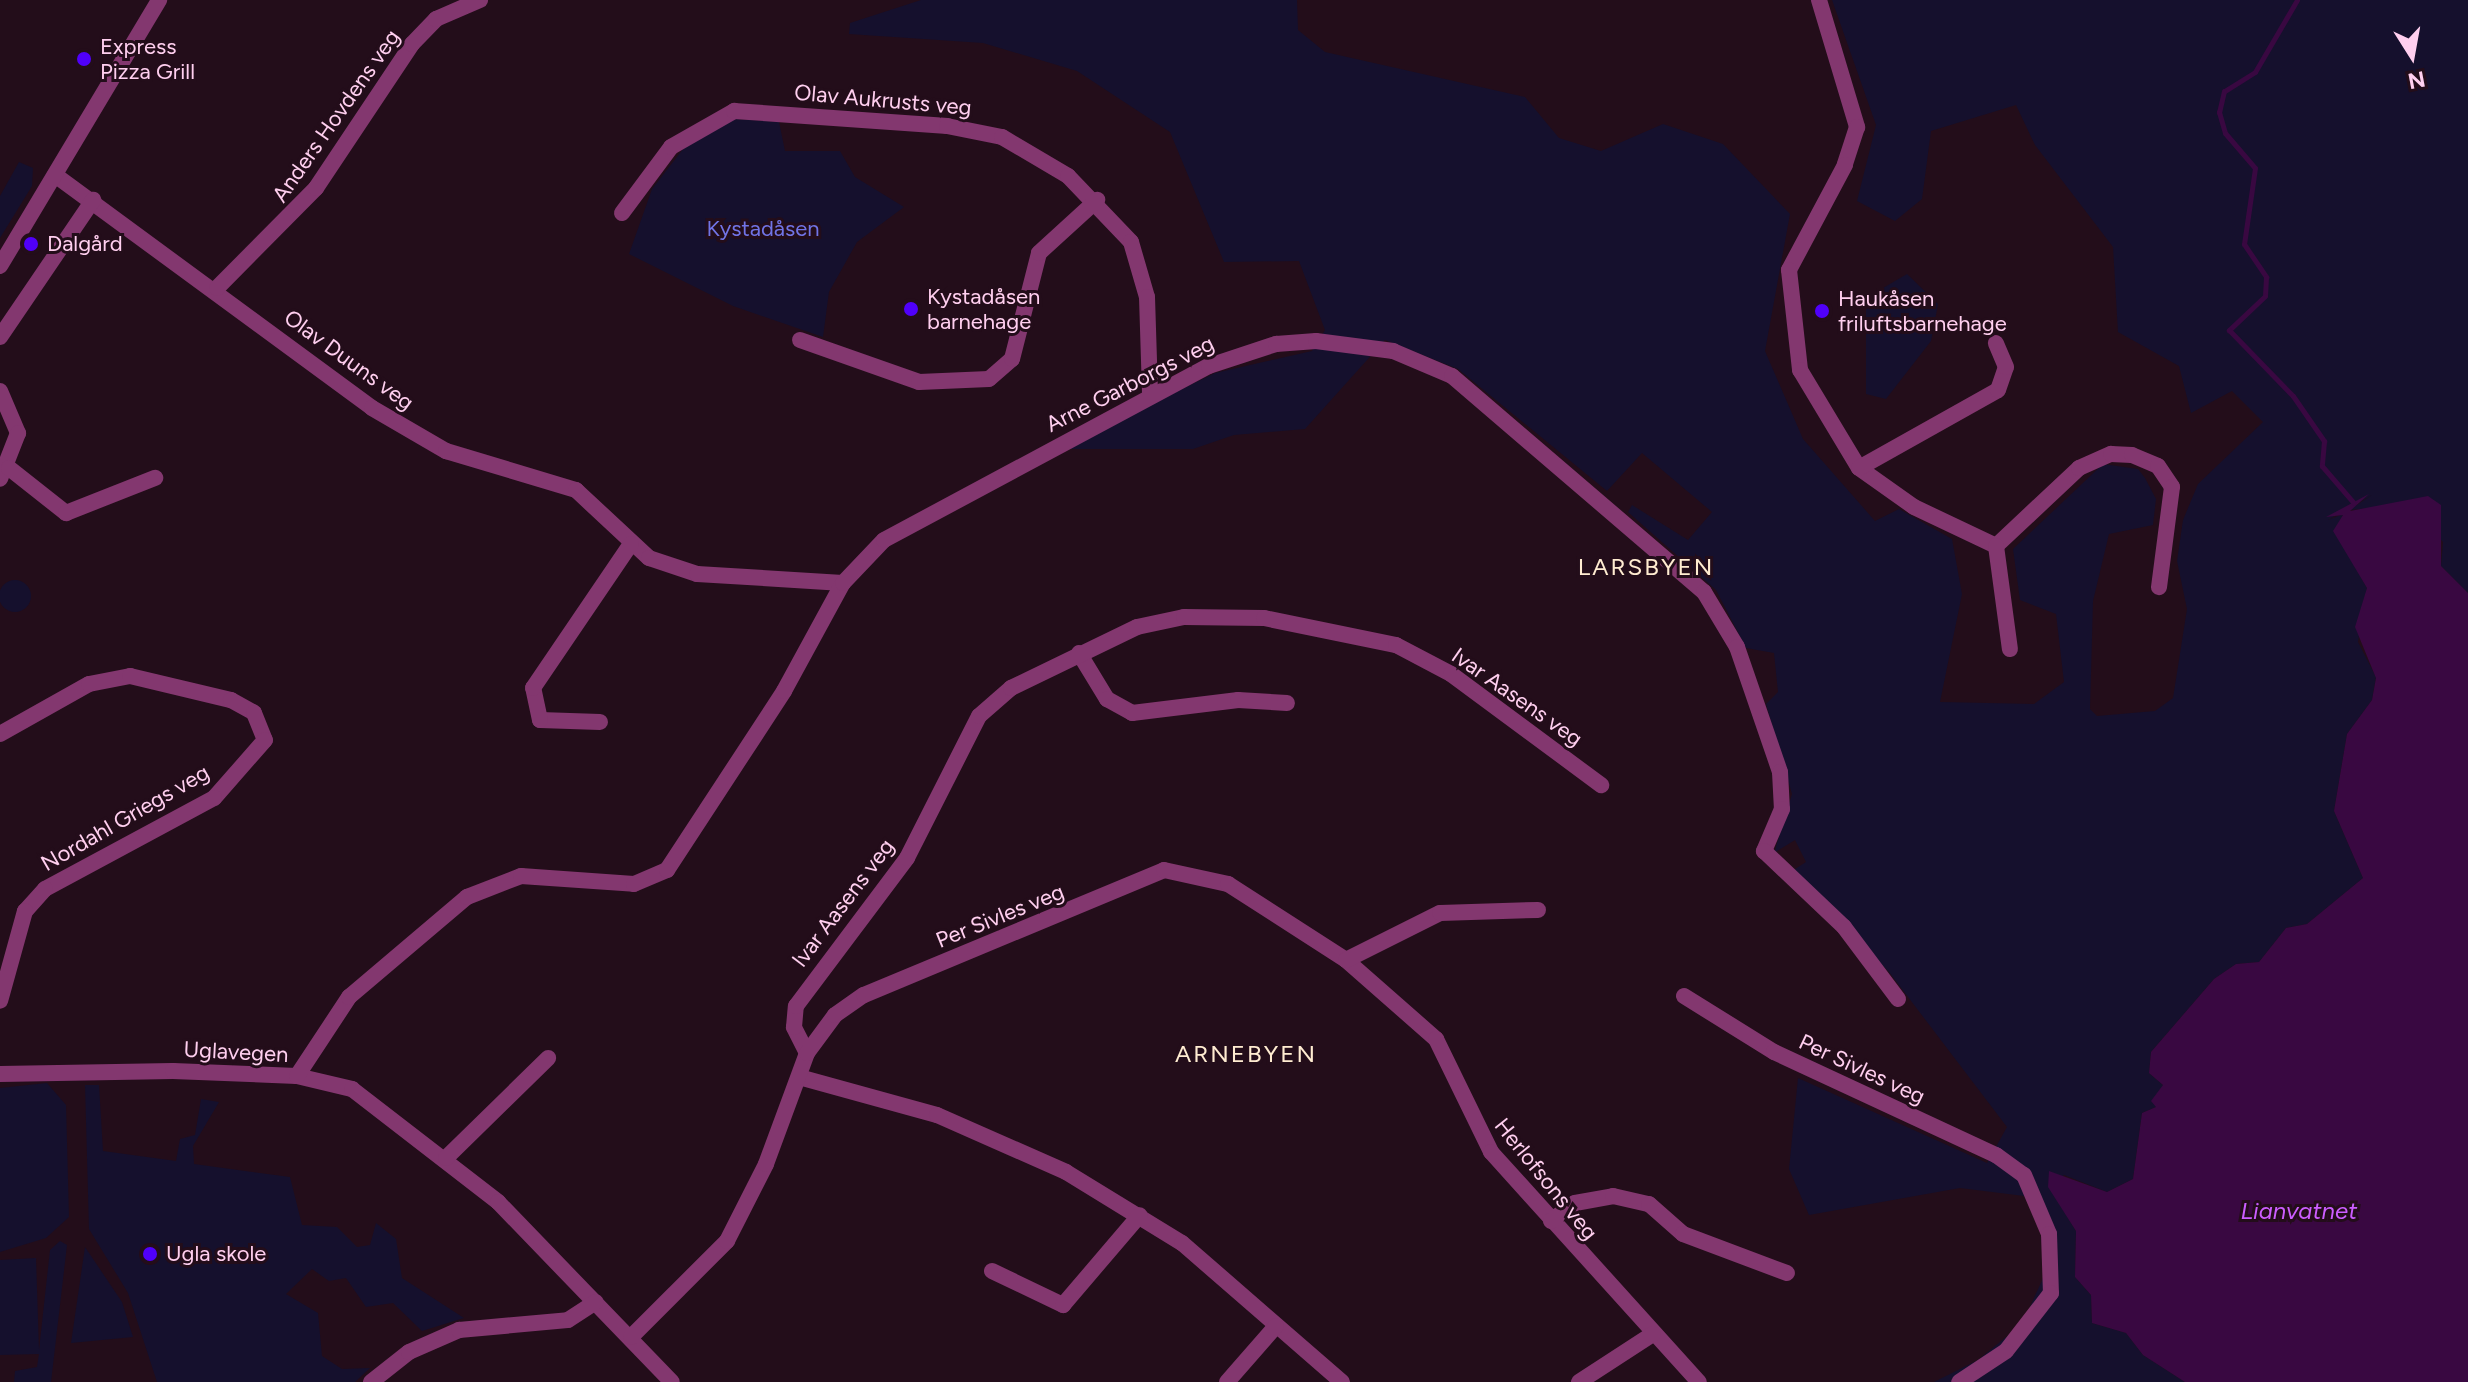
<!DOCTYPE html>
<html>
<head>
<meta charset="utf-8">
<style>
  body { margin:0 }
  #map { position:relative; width:2468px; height:1382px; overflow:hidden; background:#230d1a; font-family:Figtree,sans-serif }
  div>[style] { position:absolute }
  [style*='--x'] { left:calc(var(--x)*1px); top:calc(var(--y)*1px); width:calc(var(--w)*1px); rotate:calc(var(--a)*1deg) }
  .green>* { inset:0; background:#15102d }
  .round { border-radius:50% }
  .water>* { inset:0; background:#390841 }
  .stream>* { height:5px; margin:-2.5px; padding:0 2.5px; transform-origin:2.5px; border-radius:2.5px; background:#390841 }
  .minor>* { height:16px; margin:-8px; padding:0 8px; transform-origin:8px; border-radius:8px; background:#83376f }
  .tertiary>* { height:16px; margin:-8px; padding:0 8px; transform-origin:8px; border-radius:8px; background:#83376f }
  .dots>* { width:22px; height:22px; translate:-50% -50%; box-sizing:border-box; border:4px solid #230d1a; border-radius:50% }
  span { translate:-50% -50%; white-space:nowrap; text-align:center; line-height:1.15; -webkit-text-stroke:6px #230d1a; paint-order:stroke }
  .poi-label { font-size:22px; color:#ffcfef }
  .left { translate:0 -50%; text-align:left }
  .street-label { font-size:22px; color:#ffcfef }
  .park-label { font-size:22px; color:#7174e6 }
  .neighbourhood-label { font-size:24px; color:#ffecd1; letter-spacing:2px }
  .water-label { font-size:24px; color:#cc5dff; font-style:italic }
  .north { position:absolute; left:2372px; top:16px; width:80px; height:80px; -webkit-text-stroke:6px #230d1a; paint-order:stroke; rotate:169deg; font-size:22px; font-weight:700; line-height:32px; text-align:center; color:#ffcfef }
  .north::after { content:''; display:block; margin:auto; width:28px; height:36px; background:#ffcfef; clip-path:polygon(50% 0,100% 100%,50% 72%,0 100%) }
</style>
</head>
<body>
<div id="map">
  <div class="green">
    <i style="clip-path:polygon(921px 0,1297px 0,1298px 30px,1325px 52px,1525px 97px,1559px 138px,1601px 151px,1663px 124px,1723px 144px,1790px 214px,1765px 351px,1803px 439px,1875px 521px,1899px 509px,1952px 539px,1962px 594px,1940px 702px,2034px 704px,2064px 682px,2056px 614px,2020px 600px,2013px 549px,2103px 464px,2138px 469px,2145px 478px,2156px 499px,2153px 525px,2109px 534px,2093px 601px,2090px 709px,2097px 716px,2155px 711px,2173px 698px,2187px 609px,2177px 561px,2183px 520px,2198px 484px,2263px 422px,2232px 391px,2191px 413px,2179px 366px,2118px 332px,2113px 247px,2035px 145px,2016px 105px,1931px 131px,1922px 199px,1895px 221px,1857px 201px,1876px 125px,1832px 0,2468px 0,2468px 593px,2441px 566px,2443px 542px,2407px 505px,2349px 510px,2372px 495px,2328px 520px,2343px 514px,2338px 537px,2367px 588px,2358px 642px,2376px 677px,2372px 700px,2347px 734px,2334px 811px,2363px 878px,2307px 924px,2286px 928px,2259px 962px,2236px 964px,2214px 979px,2151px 1052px,2149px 1073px,2163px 1085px,2156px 1107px,2142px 1113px,2133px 1179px,2107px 1192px,2064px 1175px,2049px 1187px,2076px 1231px,2075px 1277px,2091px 1295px,2092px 1323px,2126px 1333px,2143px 1355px,2185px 1382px,1934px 1382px,1978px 1360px,2022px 1324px,2045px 1274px,2040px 1225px,2024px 1196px,1960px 1188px,1809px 1215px,1789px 1169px,1798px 1078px,1987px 1163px,2007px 1127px,1889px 972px,1792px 871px,1806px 862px,1795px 840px,1774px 853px,1792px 794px,1766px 704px,1778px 692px,1774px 653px,1746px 648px,1716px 590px,1628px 512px,1632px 505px,1688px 540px,1712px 512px,1642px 453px,1607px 491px,1458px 369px,1385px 340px,1305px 429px,1234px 435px,1193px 449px,1058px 449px,1215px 373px,1312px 351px,1325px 330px,1299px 261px,1224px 262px,1170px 132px,1077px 71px,983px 43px,849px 34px,850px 23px)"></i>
    <i style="clip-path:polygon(735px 119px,779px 122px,785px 151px,840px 151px,855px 177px,904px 207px,857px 242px,829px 292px,823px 337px,733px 306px,629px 254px,652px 189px,694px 135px)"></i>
    <i style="clip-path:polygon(19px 162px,33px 168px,32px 186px,0 238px,0 196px)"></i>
    <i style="clip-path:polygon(1907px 274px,1938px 304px,1931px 341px,1886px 399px,1866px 394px,1866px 298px)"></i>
    <i class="round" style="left:-1px;top:580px;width:32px;height:32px"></i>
    <i style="clip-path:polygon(47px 1083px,66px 1105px,69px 1217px,46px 1238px,0 1252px,0 1088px)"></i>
    <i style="clip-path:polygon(85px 1085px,99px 1085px,103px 1151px,176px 1161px,180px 1139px,195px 1135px,201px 1099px,219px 1102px,193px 1146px,194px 1164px,290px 1177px,302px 1225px,337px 1227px,357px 1247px,370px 1245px,376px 1223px,396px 1239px,402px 1278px,464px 1318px,422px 1331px,393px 1303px,366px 1307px,346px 1278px,329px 1281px,312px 1269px,286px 1294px,318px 1313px,322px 1356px,342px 1369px,370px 1368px,355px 1382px,157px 1382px,128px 1293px,89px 1229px)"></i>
    <i style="clip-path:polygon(60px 1241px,67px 1245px,51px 1382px,14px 1382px,15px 1371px,37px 1367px,39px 1354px,0 1355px,0 1260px,36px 1258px,39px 1350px,50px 1250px)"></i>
    <i style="clip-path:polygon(85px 1247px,122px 1302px,133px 1337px,71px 1343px)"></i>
  </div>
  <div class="water">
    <i style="clip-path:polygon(2369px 494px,2350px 511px,2428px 496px,2441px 505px,2441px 566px,2468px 593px,2468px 1382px,2185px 1382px,2143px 1355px,2126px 1333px,2092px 1323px,2091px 1295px,2075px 1277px,2076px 1231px,2048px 1187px,2049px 1171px,2107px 1192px,2133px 1179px,2142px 1113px,2156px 1107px,2151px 1101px,2163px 1085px,2149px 1073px,2151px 1052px,2214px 979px,2236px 964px,2259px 962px,2286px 928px,2307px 924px,2363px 878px,2334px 811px,2347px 734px,2372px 700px,2376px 678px,2355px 627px,2367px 588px,2333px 531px,2343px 515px,2326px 517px)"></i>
  </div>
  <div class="stream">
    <i style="--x:2297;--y:0;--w:83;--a:120.3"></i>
    <i style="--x:2255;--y:72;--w:36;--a:148"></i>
    <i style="--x:2224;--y:91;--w:22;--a:103"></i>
    <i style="--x:2219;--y:112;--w:22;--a:74"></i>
    <i style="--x:2225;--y:133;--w:46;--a:49.4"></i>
    <i style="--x:2255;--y:168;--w:77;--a:98.2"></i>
    <i style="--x:2244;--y:244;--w:40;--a:56"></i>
    <i style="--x:2266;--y:277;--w:19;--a:93"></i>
    <i style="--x:2265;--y:296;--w:50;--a:136.6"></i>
    <i style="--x:2229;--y:330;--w:92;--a:45.9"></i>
    <i style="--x:2293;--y:396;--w:55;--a:55.4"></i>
    <i style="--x:2324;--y:441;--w:25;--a:95"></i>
    <i style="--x:2322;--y:466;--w:48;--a:49.3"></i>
  </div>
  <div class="minor">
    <i style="--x:1819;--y:0;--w:133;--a:73.3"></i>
    <i style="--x:1857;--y:127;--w:40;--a:108"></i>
    <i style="--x:1845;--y:165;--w:119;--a:118.1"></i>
    <i style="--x:1789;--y:270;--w:101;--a:83.7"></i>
    <i style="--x:1800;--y:370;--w:114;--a:59"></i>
    <i style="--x:1859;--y:468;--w:67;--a:35.3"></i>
    <i style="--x:1914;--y:507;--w:91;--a:25.4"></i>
    <i style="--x:55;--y:175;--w:393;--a:36.3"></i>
    <i style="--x:372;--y:408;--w:86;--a:30.2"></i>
    <i style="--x:446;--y:451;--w:136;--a:16.7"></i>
    <i style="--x:576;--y:490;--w:100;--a:43"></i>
    <i style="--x:649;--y:558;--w:51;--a:18.4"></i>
    <i style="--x:697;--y:574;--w:146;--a:3.5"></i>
    <i style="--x:622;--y:213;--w:82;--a:-53.4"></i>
    <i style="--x:671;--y:147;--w:73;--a:-29.7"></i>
    <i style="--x:734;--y:111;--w:214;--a:4"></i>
    <i style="--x:947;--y:126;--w:56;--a:11.3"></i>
    <i style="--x:1002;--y:137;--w:77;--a:30.6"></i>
    <i style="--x:1068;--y:176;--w:91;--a:46.3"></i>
    <i style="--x:1131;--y:242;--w:57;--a:73.8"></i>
    <i style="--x:1147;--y:297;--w:98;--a:88.2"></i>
    <i style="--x:217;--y:288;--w:141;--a:-45.3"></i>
    <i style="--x:316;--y:188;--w:173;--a:-56.3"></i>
    <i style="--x:412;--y:44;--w:35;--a:-46"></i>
    <i style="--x:436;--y:19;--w:48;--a:-23.4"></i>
    <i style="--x:0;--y:337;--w:166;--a:-55.8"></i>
    <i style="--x:800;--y:340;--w:126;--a:19.4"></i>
    <i style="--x:919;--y:382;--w:70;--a:-2.5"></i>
    <i style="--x:989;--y:379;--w:30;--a:-41"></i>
    <i style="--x:1012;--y:359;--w:109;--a:-75.7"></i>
    <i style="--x:1039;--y:253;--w:79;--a:-42.4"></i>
    <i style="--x:0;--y:391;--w:46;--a:66.8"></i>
    <i style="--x:18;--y:433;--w:49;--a:111.4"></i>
    <i style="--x:9;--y:468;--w:73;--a:38.3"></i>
    <i style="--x:66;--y:513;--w:96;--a:-21.5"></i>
    <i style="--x:1859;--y:468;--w:159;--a:-29.3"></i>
    <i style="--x:1998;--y:390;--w:24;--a:-71"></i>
    <i style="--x:2006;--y:367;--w:26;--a:-113"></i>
    <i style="--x:1996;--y:546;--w:114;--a:-43.2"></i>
    <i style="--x:2079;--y:468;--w:35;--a:-24"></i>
    <i style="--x:2111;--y:454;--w:21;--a:3"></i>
    <i style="--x:2132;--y:455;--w:28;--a:23"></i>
    <i style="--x:2158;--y:466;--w:25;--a:56"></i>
    <i style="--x:2172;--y:487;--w:101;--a:97.4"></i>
    <i style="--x:1996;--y:546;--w:104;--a:82.3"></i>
    <i style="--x:1079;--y:653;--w:54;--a:58.7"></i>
    <i style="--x:1107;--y:699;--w:29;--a:29"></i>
    <i style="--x:1132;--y:713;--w:107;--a:-7"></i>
    <i style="--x:1238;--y:700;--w:49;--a:3.5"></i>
    <i style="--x:600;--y:722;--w:60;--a:-178.1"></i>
    <i style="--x:540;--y:720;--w:33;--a:-102"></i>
    <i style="--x:533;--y:688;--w:174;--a:-55.8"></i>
    <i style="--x:0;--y:734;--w:102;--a:-29.3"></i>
    <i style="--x:89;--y:684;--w:42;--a:-11"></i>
    <i style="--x:130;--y:676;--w:104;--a:13.4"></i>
    <i style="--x:231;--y:700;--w:26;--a:29"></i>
    <i style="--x:254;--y:713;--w:29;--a:68"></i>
    <i style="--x:265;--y:740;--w:77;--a:131.3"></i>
    <i style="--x:214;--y:798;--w:192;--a:151.7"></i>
    <i style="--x:45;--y:889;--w:30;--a:132"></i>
    <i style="--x:25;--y:911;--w:93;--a:105.5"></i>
    <i style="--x:1346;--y:960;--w:120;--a:41.3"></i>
    <i style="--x:1436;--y:1039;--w:126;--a:64"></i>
    <i style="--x:1491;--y:1152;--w:310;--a:47.9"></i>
    <i style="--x:1684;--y:996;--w:106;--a:31.9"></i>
    <i style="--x:1774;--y:1052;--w:245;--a:24.9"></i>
    <i style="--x:1996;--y:1155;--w:34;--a:36"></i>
    <i style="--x:2024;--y:1175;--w:64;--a:67"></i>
    <i style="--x:2049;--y:1234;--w:59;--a:88.1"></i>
    <i style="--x:2051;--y:1293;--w:73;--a:127.8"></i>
    <i style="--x:2006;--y:1351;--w:56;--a:146.6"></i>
    <i style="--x:807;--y:1053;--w:29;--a:-117"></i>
    <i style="--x:794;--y:1027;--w:21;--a:-85"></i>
    <i style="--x:796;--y:1006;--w:185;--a:-53.1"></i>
    <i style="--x:907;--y:858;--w:159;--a:-63.1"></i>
    <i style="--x:979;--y:716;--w:43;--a:-41.2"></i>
    <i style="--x:1011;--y:688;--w:140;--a:-25.8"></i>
    <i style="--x:1137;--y:627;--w:48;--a:-12"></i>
    <i style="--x:1184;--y:617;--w:80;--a:0.7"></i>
    <i style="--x:1264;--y:618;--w:135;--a:11.6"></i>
    <i style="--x:1396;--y:645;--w:62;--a:27.8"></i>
    <i style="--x:1451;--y:674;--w:187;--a:36.5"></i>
    <i style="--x:0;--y:1074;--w:173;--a:-1"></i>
    <i style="--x:173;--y:1071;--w:124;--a:2.3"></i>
    <i style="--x:297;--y:1076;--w:57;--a:13.3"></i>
    <i style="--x:352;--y:1089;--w:185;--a:37.7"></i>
    <i style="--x:498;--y:1202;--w:250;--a:46"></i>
    <i style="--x:297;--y:1076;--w:95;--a:-56.6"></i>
    <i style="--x:349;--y:997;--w:155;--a:-40.3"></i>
    <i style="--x:467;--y:897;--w:58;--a:-21.3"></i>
    <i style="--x:521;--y:876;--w:113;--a:4"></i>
    <i style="--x:634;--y:884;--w:36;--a:-23"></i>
    <i style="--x:667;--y:870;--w:214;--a:-56.8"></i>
    <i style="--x:784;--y:691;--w:123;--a:-61.4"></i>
    <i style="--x:843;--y:583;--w:59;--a:-46.4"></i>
    <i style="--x:884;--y:540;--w:369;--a:-28.2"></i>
    <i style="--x:1209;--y:366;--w:71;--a:-18.2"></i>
    <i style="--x:1276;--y:344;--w:40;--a:-4.3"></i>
    <i style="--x:1316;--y:341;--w:78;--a:7.4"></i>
    <i style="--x:1393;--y:351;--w:64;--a:23"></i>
    <i style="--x:1452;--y:376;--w:332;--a:40.6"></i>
    <i style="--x:1704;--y:592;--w:64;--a:59"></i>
    <i style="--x:1737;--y:647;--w:132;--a:71"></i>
    <i style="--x:1780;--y:772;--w:37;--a:87"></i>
    <i style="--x:1782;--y:809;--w:46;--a:113.2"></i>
    <i style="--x:1764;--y:851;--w:110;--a:43.5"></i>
    <i style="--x:1844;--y:927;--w:90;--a:53.1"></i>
    <i style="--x:799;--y:1077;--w:143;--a:15.4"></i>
    <i style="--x:937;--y:1115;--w:141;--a:23.8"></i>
    <i style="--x:1066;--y:1172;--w:136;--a:31.5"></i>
    <i style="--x:1182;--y:1243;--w:212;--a:41"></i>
    <i style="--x:446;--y:1158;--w:143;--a:-44.4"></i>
    <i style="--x:1551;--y:1221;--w:30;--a:-37"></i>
    <i style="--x:1575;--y:1203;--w:39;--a:-10"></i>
    <i style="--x:1613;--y:1196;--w:37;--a:13"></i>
    <i style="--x:1649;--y:1204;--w:45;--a:41.4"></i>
    <i style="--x:1683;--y:1234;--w:111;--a:20.6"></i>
    <i style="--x:992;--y:1271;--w:79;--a:25.6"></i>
    <i style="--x:1063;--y:1305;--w:118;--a:-49.5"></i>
    <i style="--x:631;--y:1337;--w:136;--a:-45"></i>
    <i style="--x:727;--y:1241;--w:86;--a:-63.1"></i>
    <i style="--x:766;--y:1164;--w:118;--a:-69.7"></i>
    <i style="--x:807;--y:1053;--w:47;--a:-53.6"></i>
    <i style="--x:835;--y:1015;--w:35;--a:-35"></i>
    <i style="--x:864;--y:995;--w:325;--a:-22.6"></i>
    <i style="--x:1164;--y:870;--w:66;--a:12.3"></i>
    <i style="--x:1228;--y:884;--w:140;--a:32.8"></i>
    <i style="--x:1346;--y:960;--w:105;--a:-26.6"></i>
    <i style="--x:1440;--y:913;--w:98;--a:-1.8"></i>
    <i style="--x:371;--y:1382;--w:48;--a:-38.3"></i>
    <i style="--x:409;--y:1352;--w:55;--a:-23.7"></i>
    <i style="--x:459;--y:1330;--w:109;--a:-5.2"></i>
    <i style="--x:568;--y:1320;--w:33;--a:-33"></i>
    <i style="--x:1227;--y:1382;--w:74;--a:-48.8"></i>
    <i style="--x:1579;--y:1382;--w:88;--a:-33"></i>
  </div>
  <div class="tertiary">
    <i style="--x:0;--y:266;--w:310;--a:-59.1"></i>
  </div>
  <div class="dots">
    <i style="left:84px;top:59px;background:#5000fa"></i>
    <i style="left:31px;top:244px;background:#5000fa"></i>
    <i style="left:911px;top:309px;background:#5000fa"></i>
    <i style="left:1822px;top:311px;background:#5000fa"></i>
    <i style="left:150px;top:1254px;background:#5000fa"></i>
  </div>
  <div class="poi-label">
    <span class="left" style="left:100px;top:59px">Express<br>Pizza Grill</span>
    <span class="left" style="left:47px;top:244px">Dalgård</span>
    <span class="left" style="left:927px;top:309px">Kystadåsen<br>barnehage</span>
    <span class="left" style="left:1838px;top:311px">Haukåsen<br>friluftsbarnehage</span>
    <span class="left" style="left:166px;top:1254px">Ugla skole</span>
  </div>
  <div class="street-label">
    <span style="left:883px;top:100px;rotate:5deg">Olav Aukrusts veg</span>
    <span style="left:336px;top:116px;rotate:-55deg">Anders Hovdens veg</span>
    <span style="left:349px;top:360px;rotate:36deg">Olav Duuns veg</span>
    <span style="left:1130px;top:384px;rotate:-27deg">Arne Garborgs veg</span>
    <span style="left:1517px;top:697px;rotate:35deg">Ivar Aasens veg</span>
    <span style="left:125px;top:818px;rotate:-30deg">Nordahl Griegs veg</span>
    <span style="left:843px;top:903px;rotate:-53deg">Ivar Aasens veg</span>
    <span style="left:1000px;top:916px;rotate:-22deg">Per Sivles veg</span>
    <span style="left:236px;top:1052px;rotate:3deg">Uglavegen</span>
    <span style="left:1862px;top:1069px;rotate:25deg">Per Sivles veg</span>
    <span style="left:1546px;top:1179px;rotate:51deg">Herlofsons veg</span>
  </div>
  <div class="park-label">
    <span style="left:763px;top:229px">Kystadåsen</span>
  </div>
  <div class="neighbourhood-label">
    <span style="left:1646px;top:567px">LARSBYEN</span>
    <span style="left:1246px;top:1054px">ARNEBYEN</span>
  </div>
  <div class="water-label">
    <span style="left:2299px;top:1211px">Lianvatnet</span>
  </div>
  <div class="north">N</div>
</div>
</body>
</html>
